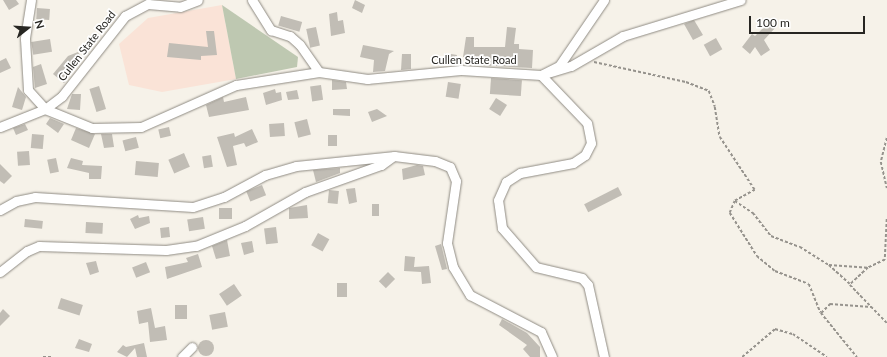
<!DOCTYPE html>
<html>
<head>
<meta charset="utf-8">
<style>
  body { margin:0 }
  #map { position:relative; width:887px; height:357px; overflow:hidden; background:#f6f2e9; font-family:Lato,sans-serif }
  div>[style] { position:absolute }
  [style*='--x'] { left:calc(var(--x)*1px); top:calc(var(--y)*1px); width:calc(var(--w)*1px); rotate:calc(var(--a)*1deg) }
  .education>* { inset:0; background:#fae3d7 }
  .green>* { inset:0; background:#bec8b1 }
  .building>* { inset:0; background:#c1bdb5; transform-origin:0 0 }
  .round { border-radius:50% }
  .path>* { height:1.5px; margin-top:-0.75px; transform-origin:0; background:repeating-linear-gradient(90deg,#96938d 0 3px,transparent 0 5px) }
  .roads { filter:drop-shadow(0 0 1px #8f8b83) drop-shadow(0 0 1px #8f8b83) }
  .minor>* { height:9px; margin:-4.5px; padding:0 4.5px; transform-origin:4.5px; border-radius:4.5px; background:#fff }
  span { translate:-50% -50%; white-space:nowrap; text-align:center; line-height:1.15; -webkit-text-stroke:3.5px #fff; paint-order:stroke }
  .street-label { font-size:11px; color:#272622 }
  .north { position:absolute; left:8px; top:8px; width:40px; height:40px; -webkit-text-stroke:3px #fff; paint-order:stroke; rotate:73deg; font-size:11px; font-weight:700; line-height:16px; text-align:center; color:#272622 }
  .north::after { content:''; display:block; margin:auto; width:14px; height:18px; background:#272622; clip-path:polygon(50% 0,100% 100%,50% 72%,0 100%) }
  .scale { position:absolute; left:749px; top:16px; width:116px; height:18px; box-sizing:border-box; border:2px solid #272622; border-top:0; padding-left:5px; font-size:12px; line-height:14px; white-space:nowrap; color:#272622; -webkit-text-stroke:3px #fff; paint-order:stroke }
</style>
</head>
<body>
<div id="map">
  <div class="education">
    <i style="clip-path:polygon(222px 5px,236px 79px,162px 92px,129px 85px,119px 44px,148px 18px)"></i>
  </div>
  <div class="green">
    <i style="clip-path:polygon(222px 5px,298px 57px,297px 67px,236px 79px)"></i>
  </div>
  <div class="building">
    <i style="clip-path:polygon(3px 0,16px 0,19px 4px,9px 10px)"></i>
    <i style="clip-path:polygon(355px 0,365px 5px,362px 13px,352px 8px)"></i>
    <i style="left:37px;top:8px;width:13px;height:11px;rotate:4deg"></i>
    <i style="clip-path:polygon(337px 12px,338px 21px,343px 20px,345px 33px,331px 36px,329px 14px)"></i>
    <i style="left:281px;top:16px;width:22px;height:10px;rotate:16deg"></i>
    <i style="clip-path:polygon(694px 20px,703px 35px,693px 40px,684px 24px)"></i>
    <i style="clip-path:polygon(769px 22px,775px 28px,764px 40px,770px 50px,761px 56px,755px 47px,750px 54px,742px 47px,752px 34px,755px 36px)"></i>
    <i style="left:316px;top:27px;width:19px;height:10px;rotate:78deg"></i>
    <i style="clip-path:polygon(507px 27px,516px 28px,514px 44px,519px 44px,519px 49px,533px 50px,532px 68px,476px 65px,477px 57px,463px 57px,466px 37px,474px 37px,474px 47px,505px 47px)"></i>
    <i style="clip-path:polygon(206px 31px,214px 31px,217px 55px,201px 56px,201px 60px,167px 57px,169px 43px,208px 47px)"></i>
    <i style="left:716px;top:38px;width:13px;height:14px;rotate:61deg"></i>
    <i style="left:50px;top:39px;width:13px;height:19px;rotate:81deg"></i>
    <i style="clip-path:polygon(363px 45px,394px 51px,389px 54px,385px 71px,373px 72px,374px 60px,360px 57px)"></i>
    <i style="clip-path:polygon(78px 52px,83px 59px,64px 83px,53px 74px,68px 56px)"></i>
    <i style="clip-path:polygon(445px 53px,457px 55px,455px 65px,442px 65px)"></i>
    <i style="clip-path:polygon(402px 54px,411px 54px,411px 69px,401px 70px)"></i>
    <i style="clip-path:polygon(6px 58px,11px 68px,0 73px,0 61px)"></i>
    <i style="clip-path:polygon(41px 64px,47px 84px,35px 88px,33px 67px)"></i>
    <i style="left:491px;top:78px;width:31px;height:16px;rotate:4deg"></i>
    <i style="clip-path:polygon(332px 80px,346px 82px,347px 89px,332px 90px)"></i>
    <i style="left:448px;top:82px;width:13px;height:15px;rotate:9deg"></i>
    <i style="left:321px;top:85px;width:15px;height:11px;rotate:82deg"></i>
    <i style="left:99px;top:86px;width:24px;height:10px;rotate:73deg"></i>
    <i style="clip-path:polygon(18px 87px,26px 97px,22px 110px,12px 107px)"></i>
    <i style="clip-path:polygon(275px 89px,276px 93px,281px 92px,282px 100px,266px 105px,263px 93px)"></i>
    <i style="clip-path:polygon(297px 90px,299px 99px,288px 100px,286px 92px)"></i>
    <i style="clip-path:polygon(72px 94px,81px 94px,80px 110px,67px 109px)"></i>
    <i style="clip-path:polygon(223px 97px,224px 102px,246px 97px,249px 110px,209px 117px,206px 105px)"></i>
    <i style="left:496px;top:98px;width:13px;height:13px;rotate:32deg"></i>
    <i style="clip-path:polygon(333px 109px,350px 109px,350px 116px,333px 115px)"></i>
    <i style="clip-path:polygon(377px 109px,387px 116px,372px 122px,368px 112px)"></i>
    <i style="clip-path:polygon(50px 118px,64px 124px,58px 133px,46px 124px)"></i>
    <i style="left:307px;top:119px;width:16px;height:13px;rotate:76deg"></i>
    <i style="left:284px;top:123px;width:13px;height:15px;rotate:86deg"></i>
    <i style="clip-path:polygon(25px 124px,28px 130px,16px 135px,13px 128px)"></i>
    <i style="left:169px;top:127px;width:9px;height:11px;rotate:77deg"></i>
    <i style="clip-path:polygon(76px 128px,95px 134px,89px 148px,71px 140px)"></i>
    <i style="clip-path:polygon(252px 129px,258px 142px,246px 147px,244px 143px,233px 146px,237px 165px,227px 167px,217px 137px,234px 133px,235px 137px)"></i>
    <i style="left:32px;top:134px;width:12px;height:14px;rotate:5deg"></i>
    <i style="clip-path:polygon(101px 134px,112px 134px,114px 147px,104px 148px)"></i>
    <i style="left:328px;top:135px;width:9px;height:11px"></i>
    <i style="left:136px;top:137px;width:11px;height:14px;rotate:75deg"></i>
    <i style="left:29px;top:151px;width:14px;height:12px;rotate:86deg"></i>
    <i style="left:184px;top:153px;width:15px;height:17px;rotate:67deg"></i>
    <i style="left:211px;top:155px;width:12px;height:9px;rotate:81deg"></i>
    <i style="left:56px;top:158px;width:14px;height:9px;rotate:78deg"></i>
    <i style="clip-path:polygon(71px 158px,83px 161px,82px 165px,102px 166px,101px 179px,89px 179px,89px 173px,67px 168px)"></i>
    <i style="left:136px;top:161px;width:23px;height:14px;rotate:5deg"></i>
    <i style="clip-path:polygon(0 164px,12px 176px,4px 184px,0 181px)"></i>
    <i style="clip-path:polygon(417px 165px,423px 166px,425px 175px,403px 180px,402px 169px)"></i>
    <i style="clip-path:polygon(340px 168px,340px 173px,316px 182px,313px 170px)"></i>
    <i style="left:262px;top:185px;width:11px;height:17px;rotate:68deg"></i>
    <i style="left:618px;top:187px;width:9px;height:38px;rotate:63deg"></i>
    <i style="clip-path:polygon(355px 188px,357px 202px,349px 204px,346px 189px)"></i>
    <i style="left:329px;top:190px;width:10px;height:13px;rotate:6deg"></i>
    <i style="left:372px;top:204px;width:7px;height:12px"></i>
    <i style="clip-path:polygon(307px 205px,308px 218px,289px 219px,289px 208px)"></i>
    <i style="left:232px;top:208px;width:11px;height:13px;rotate:90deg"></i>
    <i style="clip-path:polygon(138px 215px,139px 218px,149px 216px,150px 223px,135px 229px,130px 219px)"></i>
    <i style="left:203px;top:217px;width:12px;height:16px;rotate:81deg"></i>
    <i style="left:25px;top:219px;width:18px;height:8px;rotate:6deg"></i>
    <i style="left:86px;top:222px;width:17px;height:11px;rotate:3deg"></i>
    <i style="left:169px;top:227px;width:10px;height:9px;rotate:84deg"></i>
    <i style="left:276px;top:227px;width:16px;height:12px;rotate:83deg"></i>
    <i style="left:318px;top:233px;width:13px;height:14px;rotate:29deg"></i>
    <i style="clip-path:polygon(227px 240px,230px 256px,216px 259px,212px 246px)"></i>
    <i style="clip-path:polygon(252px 241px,254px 252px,244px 255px,241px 243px)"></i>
    <i style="clip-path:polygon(441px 244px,447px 269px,442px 270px,435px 246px)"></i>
    <i style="clip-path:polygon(198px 254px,202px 267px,167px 279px,165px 267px,188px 262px,186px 258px)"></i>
    <i style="clip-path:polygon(405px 256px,415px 257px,414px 267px,429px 266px,431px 283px,422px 284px,421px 272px,404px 271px)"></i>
    <i style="clip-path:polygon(96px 261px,99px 272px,90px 275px,86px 263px)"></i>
    <i style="left:146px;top:262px;width:11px;height:15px;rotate:68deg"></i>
    <i style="left:388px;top:272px;width:10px;height:13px;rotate:45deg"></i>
    <i style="left:337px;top:283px;width:10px;height:14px"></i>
    <i style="left:234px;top:284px;width:14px;height:18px;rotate:56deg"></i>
    <i style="left:61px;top:298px;width:23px;height:11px;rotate:18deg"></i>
    <i style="left:175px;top:305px;width:12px;height:14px"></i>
    <i style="clip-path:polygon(151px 308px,155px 328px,165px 326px,167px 340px,150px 342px,148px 322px,139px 324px,137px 311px)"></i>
    <i style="clip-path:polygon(3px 309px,10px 316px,0 326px,0 313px)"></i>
    <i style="left:225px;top:312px;width:15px;height:16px;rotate:79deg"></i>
    <i style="clip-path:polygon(502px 319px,527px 333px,540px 347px,540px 357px,530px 357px,523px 349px,527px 345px,499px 325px)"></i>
    <i style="clip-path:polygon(79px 339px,92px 344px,89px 352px,75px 348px)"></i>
    <i class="round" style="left:198px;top:340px;width:16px;height:16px"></i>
    <i style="clip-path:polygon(144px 343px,147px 357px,137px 357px,135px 348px,127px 357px,117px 352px,123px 345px,126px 347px)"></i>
  </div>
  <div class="path">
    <i style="--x:594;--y:62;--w:94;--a:12.3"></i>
    <i style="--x:686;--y:82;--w:25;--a:21"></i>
    <i style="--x:709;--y:91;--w:17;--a:69"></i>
    <i style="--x:715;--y:107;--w:30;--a:81"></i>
    <i style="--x:720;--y:137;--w:64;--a:56.6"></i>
    <i style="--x:755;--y:190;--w:23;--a:151"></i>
    <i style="--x:735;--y:201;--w:22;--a:34"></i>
    <i style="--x:753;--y:213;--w:29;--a:52"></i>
    <i style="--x:771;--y:236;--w:31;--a:21"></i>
    <i style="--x:800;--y:247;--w:34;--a:32"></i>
    <i style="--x:829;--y:265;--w:39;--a:4"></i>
    <i style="--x:887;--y:138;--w:25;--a:104"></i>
    <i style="--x:881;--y:162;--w:27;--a:77"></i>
    <i style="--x:735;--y:201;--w:13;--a:113"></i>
    <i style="--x:730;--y:213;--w:51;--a:57.9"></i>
    <i style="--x:757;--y:256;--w:23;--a:40"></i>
    <i style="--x:775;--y:271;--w:36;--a:21"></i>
    <i style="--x:809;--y:284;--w:31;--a:68"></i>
    <i style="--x:821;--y:313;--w:57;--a:50.7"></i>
    <i style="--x:887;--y:219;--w:41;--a:92.8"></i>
    <i style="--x:885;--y:260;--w:19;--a:155"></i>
    <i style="--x:868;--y:268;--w:25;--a:137"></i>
    <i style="--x:850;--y:285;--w:53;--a:45.8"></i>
    <i style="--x:829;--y:265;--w:28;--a:42"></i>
    <i style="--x:821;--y:313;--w:13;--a:-45"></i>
    <i style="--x:830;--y:304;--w:41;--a:4.2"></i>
    <i style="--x:43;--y:357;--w:8;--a:0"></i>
    <i style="--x:742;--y:357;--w:43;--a:-40.3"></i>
    <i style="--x:775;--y:329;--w:19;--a:16"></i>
    <i style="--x:793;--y:334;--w:41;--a:34.1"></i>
  </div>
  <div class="roads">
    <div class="minor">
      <i style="--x:31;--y:0;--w:39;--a:99"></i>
      <i style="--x:25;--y:39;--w:51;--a:86.6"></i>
      <i style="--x:28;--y:90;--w:25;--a:48"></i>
      <i style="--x:45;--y:109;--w:51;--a:22"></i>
      <i style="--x:92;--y:128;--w:49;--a:-1.2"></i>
      <i style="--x:141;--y:127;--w:104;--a:-23.9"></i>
      <i style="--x:236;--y:85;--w:84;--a:-8.9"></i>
      <i style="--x:252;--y:0;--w:36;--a:58"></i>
      <i style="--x:271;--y:30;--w:20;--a:18"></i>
      <i style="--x:290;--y:36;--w:13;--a:42"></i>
      <i style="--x:300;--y:45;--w:33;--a:55"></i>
      <i style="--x:319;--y:72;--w:49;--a:8.3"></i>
      <i style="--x:367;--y:79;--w:94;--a:-5.5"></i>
      <i style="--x:461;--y:70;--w:80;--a:3.6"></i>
      <i style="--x:541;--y:75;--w:31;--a:-17"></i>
      <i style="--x:571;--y:66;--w:60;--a:-30"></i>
      <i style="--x:623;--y:36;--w:123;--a:-17"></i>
      <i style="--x:0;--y:127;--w:48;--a:-21.8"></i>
      <i style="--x:45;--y:109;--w:21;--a:-37"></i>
      <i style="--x:62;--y:96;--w:102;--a:-51.8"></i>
      <i style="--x:125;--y:16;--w:26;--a:-28"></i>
      <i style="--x:148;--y:4;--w:32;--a:5"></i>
      <i style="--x:180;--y:7;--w:19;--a:-21"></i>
      <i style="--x:0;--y:210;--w:18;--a:-29"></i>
      <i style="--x:16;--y:201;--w:19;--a:-12"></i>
      <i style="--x:35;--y:197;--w:158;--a:3.6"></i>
      <i style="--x:193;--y:207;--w:33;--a:-18"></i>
      <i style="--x:224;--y:197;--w:47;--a:-28.2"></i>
      <i style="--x:265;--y:175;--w:32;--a:-16"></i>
      <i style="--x:296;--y:166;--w:99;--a:-5.8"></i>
      <i style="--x:394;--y:156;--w:41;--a:7"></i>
      <i style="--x:435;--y:161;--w:16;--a:22"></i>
      <i style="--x:450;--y:167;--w:15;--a:67"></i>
      <i style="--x:456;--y:181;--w:63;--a:98.3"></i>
      <i style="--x:447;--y:243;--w:25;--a:76"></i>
      <i style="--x:453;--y:267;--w:33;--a:59"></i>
      <i style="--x:470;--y:295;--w:80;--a:27.5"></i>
      <i style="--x:541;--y:332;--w:27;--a:66"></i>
      <i style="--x:0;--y:272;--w:34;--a:-38"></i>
      <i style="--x:27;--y:251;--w:13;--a:-23"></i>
      <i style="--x:39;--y:246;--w:127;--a:1.8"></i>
      <i style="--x:166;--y:250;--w:30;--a:-8"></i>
      <i style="--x:196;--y:246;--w:53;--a:-22.2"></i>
      <i style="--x:245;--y:226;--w:69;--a:-29.5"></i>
      <i style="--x:305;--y:192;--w:81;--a:-19.6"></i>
      <i style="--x:381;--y:165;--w:14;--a:-36"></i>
      <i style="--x:182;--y:357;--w:14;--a:-45"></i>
      <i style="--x:604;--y:357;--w:74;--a:-102.5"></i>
      <i style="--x:588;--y:285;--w:9;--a:-131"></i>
      <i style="--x:582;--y:278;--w:47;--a:-166.6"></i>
      <i style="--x:536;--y:267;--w:52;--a:-131.1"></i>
      <i style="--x:502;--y:228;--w:28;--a:-98"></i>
      <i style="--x:498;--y:200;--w:20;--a:-66"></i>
      <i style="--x:506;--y:182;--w:17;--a:-33"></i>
      <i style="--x:520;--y:173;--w:54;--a:-10.7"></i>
      <i style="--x:573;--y:163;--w:14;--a:-34"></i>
      <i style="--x:585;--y:155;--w:13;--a:-63"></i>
      <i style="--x:591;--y:143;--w:20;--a:-101"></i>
      <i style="--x:587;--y:123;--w:66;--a:-133.8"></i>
      <i style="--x:541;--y:75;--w:20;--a:-27"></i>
      <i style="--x:559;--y:66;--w:80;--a:-55.7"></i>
    </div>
  </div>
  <div class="street-label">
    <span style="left:87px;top:46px;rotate:-52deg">Cullen State Road</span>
    <span style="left:474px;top:60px">Cullen State Road</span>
  </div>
  <div class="north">N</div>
  <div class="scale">100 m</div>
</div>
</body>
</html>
